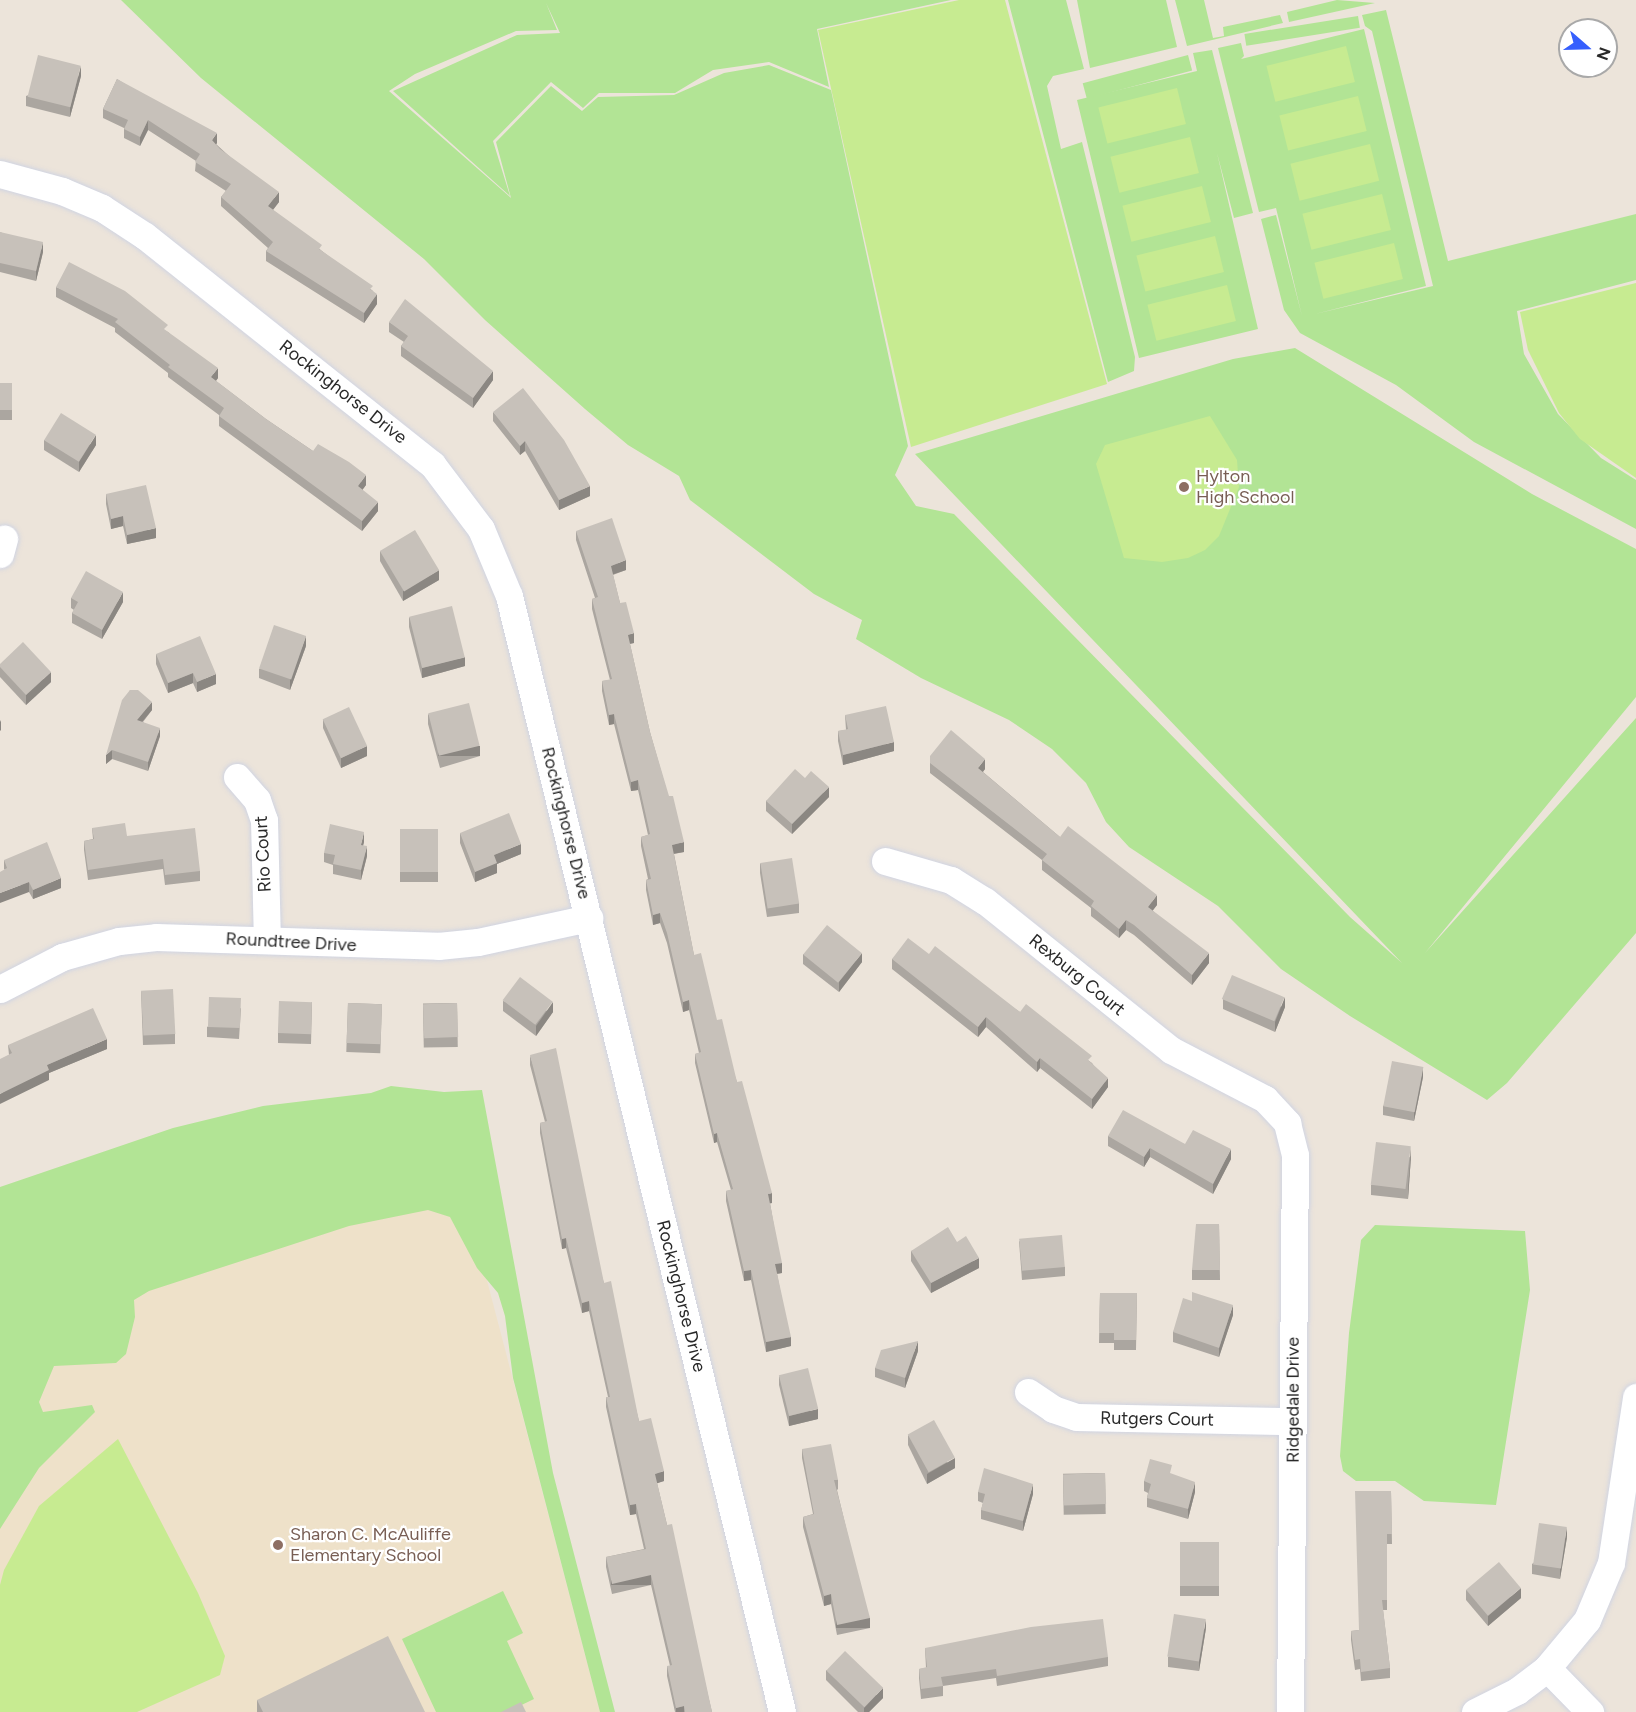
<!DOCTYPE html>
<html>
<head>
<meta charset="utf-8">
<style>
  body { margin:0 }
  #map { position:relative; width:1636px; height:1712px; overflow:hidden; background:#ece4da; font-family:Figtree,sans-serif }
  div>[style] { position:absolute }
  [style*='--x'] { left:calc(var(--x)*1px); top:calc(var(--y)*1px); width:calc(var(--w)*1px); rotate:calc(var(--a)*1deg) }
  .education>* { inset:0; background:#eee1c9 }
  .green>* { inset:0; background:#b2e495; transform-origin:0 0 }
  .pitch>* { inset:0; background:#c7eb91; transform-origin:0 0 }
  .roads { filter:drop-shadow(0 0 2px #d0d4e2) drop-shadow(0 0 2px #d0d4e2) }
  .minor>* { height:27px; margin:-13.5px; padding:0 13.5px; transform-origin:13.5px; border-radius:13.5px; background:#fff }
  .wall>* { inset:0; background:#aba6a0; transform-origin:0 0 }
  .shaded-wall>* { inset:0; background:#8b8782; transform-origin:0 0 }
  .building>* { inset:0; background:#c7c1ba; transform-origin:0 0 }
  .dots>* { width:16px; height:16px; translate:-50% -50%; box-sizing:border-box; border:3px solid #fff; border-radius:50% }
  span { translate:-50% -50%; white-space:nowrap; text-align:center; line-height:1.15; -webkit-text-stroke:4.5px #fff; paint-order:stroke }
  .street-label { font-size:18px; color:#292929 }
  .education-label { font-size:18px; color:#785e54 }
  .left { translate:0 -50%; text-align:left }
  .north { position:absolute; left:1558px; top:18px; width:60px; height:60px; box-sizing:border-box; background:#fff; border:2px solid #a9a9a9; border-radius:50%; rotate:110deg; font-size:16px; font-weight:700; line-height:24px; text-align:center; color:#292929 }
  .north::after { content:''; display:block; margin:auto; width:21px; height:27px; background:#365ffd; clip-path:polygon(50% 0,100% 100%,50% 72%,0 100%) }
</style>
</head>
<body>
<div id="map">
  <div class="education">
    <i style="clip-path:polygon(440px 1101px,600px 1712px,0 1712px,0 1187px)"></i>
  </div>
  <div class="green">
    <i style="clip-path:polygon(121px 0,951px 0,817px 29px,829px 87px,769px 62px,713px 70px,675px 93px,599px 93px,583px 108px,551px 82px,493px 141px,510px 196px,393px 91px,517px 35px,560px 33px,546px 3px,557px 30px,516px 31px,415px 74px,389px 91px,511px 198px,496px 142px,551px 86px,582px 111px,598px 97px,674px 95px,724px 73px,769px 65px,831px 90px,908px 446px,895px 475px,916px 506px,954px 514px,1350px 917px,1402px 963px,915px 454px,1233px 359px,1295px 348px,1532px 494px,1636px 549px,1636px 697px,1425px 953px,1636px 718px,1636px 933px,1507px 1083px,1487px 1100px,1350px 1016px,1281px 969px,1218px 906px,1129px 847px,1106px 822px,1086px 783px,1052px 749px,1009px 720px,921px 678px,856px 639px,862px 620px,814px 594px,690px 500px,679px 476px,628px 445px,585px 409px,485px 320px,424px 259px,201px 78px)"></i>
    <i style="clip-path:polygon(1008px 0,1066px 0,1084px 69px,1053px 76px,1047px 86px,1061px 149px,1082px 142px,1135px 357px,1134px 371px,1108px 382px)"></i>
    <i style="clip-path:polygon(1077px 0,1166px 0,1177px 47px,1090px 68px)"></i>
    <i style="clip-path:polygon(1175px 0,1204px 0,1213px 38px,1224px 36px,1223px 27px,1280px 15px,1283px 23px,1187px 46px)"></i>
    <i style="clip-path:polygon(1337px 0,1375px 3px,1289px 22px,1287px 12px)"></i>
    <i style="clip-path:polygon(1386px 10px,1448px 261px,1636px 214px,1636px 280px,1517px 311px,1524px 354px,1558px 414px,1601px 458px,1636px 480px,1636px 529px,1474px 442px,1396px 385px,1300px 333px,1284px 310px,1261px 219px,1276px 215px,1302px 316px,1276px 208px,1259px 212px,1218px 48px,1241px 43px,1244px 56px,1241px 59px,1364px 29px,1426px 286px,1315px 314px,1433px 286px,1372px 31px,1365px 26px,1362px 15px)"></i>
    <i style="left:1358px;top:16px;width:12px;height:115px;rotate:81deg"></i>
    <i style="clip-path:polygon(1212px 50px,1253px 213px,1234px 218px,1217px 153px,1258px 329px,1139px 358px,1077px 100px,1197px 71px,1193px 53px)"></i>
    <i style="left:1188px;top:55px;width:16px;height:109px;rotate:75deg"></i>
    <i style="clip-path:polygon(391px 1086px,444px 1092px,482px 1090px,553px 1473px,615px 1712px,600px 1712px,513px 1378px,505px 1316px,498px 1293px,477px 1268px,450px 1217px,428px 1210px,349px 1226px,149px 1291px,134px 1300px,135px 1317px,126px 1354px,116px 1363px,54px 1366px,39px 1402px,43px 1412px,92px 1405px,95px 1412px,39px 1468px,0 1529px,0 1187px,173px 1128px,263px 1106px,371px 1093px)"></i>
    <i style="clip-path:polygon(1375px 1225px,1525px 1231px,1530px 1290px,1496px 1505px,1424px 1501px,1395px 1481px,1356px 1481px,1343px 1471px,1340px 1456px,1349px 1333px,1361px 1240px)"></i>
    <i style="clip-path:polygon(503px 1591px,523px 1633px,507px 1641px,534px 1699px,507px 1712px,436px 1712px,402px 1639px)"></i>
  </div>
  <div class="pitch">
    <i style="clip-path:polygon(959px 0,1005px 0,1107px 384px,911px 447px,818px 30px)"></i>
    <i style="left:1346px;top:46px;width:37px;height:82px;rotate:76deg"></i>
    <i style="left:1177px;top:88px;width:37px;height:81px;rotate:76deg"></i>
    <i style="left:1358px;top:96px;width:36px;height:81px;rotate:76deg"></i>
    <i style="left:1190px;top:137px;width:37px;height:82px;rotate:76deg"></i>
    <i style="left:1370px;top:144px;width:38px;height:82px;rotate:76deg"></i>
    <i style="left:1202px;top:186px;width:37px;height:82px;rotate:76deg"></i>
    <i style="left:1382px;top:194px;width:37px;height:82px;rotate:76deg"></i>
    <i style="left:1215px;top:236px;width:37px;height:81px;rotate:76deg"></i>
    <i style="left:1394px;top:243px;width:37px;height:82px;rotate:76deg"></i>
    <i style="clip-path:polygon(1636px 283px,1636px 478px,1580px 439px,1559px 413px,1528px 350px,1520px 312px)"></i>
    <i style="left:1227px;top:285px;width:37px;height:82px;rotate:76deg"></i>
    <i style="clip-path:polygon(1210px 416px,1237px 460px,1239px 487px,1219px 536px,1205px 550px,1188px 558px,1162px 562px,1124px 558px,1096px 464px,1105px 445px)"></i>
    <i style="clip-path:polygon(118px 1439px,198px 1593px,225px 1656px,220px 1675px,137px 1712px,0 1712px,0 1585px,4px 1570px,39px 1506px)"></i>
  </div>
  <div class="roads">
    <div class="minor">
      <i style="--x:0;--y:174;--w:64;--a:15.3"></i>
      <i style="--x:62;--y:191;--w:43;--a:23"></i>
      <i style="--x:102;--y:208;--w:51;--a:33.1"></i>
      <i style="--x:145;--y:236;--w:367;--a:38.5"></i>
      <i style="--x:432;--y:464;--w:81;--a:53"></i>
      <i style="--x:481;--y:529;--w:73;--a:67.3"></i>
      <i style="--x:509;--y:596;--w:1149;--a:76.25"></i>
      <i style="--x:0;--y:554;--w:16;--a:-75"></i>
      <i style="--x:237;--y:777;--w:30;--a:49"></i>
      <i style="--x:257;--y:800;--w:21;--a:71"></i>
      <i style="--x:264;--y:820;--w:120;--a:88.6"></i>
      <i style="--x:885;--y:861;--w:69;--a:16.1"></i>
      <i style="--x:951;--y:880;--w:40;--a:32"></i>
      <i style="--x:985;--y:901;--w:238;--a:38.7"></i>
      <i style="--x:1171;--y:1050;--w:106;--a:27.5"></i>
      <i style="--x:1265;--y:1099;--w:33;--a:47"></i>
      <i style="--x:1287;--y:1123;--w:33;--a:76"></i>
      <i style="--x:1295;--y:1155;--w:557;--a:90.51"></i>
      <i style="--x:0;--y:989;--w:70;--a:-27.3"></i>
      <i style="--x:62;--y:957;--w:59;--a:-15.7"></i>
      <i style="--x:119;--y:941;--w:37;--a:-6"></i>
      <i style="--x:156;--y:937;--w:282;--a:1.8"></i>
      <i style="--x:438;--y:946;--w:40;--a:-5.7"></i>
      <i style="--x:478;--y:942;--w:114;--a:-12.2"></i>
      <i style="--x:1028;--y:1392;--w:30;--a:34"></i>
      <i style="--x:1053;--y:1409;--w:24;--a:19"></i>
      <i style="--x:1076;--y:1417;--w:217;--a:1.1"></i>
      <i style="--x:1547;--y:1668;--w:62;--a:45.7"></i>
      <i style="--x:1475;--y:1712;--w:47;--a:-26.6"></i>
      <i style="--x:1517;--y:1691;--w:38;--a:-37"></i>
      <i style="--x:1547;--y:1668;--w:62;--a:-50.2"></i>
      <i style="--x:1587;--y:1620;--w:62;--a:-67.2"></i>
      <i style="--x:1611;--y:1563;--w:168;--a:-81.4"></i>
    </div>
  </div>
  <div class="wall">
    <i style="clip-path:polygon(81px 76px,70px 117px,26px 106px,26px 96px)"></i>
    <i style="clip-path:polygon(117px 79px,217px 143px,216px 144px,279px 202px,273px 210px,322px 251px,373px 291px,377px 304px,364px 323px,266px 261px,266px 251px,268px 248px,221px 206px,221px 197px,226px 191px,195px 171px,196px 161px,148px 130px,140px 146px,124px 138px,124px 128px,103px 118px,103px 109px)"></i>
    <i style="clip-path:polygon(0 232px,43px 252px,36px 281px,0 272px)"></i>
    <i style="clip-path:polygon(56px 287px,168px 332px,218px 378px,216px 381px,266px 419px,313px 451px,366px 485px,362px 490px,378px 511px,362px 531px,219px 426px,219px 415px,168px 377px,168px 373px,115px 332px,115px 328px,56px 297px)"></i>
    <i style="clip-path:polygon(389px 322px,493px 380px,473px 408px,401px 356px,401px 346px,404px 342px,389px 332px)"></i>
    <i style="left:0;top:383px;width:12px;height:37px"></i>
    <i style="clip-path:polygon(493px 412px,590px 496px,559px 510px,525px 451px,520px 455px,493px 421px)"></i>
    <i style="clip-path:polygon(44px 440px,96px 445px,79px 472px,44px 450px)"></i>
    <i style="clip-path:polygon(106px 494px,156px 538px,127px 544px,123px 526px,111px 529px,106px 504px)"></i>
    <i style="clip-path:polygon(576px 531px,626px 570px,613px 575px,620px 603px,634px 643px,630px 644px,650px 732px,684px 852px,674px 854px,694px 955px,737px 1082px,772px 1203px,770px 1203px,782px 1273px,777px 1274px,791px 1346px,766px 1352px,751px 1280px,744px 1281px,726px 1201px,726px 1191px,731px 1190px,717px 1142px,714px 1143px,695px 1063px,695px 1054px,699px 1053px,689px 1010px,683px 1012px,667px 943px,660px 923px,653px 925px,646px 890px,646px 880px,648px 879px,641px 846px,641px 837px,648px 835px,638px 790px,631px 791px,614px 724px,609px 725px,602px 691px,602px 681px,610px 680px,592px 609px,592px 599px,595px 598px,576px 540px)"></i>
    <i style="clip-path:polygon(380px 551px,439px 580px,403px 601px,380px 561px)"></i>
    <i style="clip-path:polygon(71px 598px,123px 602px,102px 639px,72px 623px,72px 613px,74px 610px,71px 608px)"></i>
    <i style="clip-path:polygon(409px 617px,465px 666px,422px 678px,409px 627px)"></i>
    <i style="clip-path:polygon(306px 646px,290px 690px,259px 678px,259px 669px)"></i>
    <i style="clip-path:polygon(156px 654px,216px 684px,197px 692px,193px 683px,168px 693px,156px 664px)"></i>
    <i style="clip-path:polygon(0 664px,51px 682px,26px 705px,0 677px)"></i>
    <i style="clip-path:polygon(130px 690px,152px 710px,143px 722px,160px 736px,148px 771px,112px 759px,106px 764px)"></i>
    <i style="clip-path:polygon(428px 714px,480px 756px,440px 768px,428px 724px)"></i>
    <i style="clip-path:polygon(845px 715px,894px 751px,843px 765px,838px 741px,838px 731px,846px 730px)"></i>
    <i style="clip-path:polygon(323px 719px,367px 756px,341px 768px,323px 728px)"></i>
    <i style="clip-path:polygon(930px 756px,985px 769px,983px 772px,1060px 837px,1157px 905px,1152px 910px,1209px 963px,1192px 985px,1134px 935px,1126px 930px,1119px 938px,1091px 916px,1091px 908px,1042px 870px,1042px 860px,930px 773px)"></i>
    <i style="clip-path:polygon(805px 778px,829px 797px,792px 834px,766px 811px,766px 801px)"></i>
    <i style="clip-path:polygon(92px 828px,127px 836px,200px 871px,200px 881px,165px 885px,163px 869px,88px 880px,84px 850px,84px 841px,93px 839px)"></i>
    <i style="left:438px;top:829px;width:53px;height:38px;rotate:90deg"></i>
    <i style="clip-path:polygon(460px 833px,521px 854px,497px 864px,497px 873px,475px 882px,460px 843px)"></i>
    <i style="clip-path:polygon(364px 842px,363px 845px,367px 856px,361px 880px,333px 874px,333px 865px,324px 862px,324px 853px)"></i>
    <i style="clip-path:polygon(4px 860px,61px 888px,33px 899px,29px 892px,4px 869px)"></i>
    <i style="clip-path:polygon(760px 863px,799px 903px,799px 913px,767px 917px,760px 873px)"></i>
    <i style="clip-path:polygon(803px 954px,862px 962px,839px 992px,803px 964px)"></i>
    <i style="clip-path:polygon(929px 954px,1020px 1012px,1092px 1063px,1108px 1087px,1092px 1109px,1040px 1068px,1037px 1072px,986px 1027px,978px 1037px,892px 969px,892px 959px)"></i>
    <i style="clip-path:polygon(141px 991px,175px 1034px,175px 1044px,143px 1045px)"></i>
    <i style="clip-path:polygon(1223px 999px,1285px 1007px,1275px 1032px,1223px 1009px)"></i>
    <i style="clip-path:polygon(503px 1001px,553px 1012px,536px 1036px,503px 1011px)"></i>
    <i style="clip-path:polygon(312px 1002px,311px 1044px,278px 1043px,278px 1033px)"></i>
    <i style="left:348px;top:1003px;width:34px;height:49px;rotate:2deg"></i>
    <i style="left:457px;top:1003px;width:44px;height:34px;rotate:89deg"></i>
    <i style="clip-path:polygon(241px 1008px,239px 1039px,207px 1037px,207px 1027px)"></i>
    <i style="clip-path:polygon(8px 1045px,107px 1049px,49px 1073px,49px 1080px,9px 1055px)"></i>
    <i style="clip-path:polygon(530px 1055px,604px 1283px,639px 1421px,664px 1481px,657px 1483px,712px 1712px,675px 1712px,667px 1676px,667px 1666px,670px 1666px,651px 1585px,612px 1594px,606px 1567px,606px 1557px,644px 1549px,636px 1514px,630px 1515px,606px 1407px,606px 1397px,608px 1397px,589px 1311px,582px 1313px,566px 1248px,562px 1249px,540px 1133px,540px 1123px,545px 1122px,530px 1065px)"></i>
    <i style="clip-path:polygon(1423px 1077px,1414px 1121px,1383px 1115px,1383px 1106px)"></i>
    <i style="clip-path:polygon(1108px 1136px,1185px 1144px,1231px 1159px,1213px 1194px,1150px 1157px,1144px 1167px,1108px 1146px)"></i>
    <i style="clip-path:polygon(1411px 1156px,1408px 1199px,1371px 1195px,1371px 1185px)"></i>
    <i style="clip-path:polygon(1219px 1224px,1220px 1280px,1192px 1280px,1192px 1270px)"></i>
    <i style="clip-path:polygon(1019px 1241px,1065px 1267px,1065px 1276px,1022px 1280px)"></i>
    <i style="clip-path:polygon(957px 1242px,979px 1268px,931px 1293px,911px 1261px,911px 1251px)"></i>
    <i style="clip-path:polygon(1100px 1293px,1137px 1293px,1136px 1350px,1114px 1350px,1114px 1343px,1099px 1343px)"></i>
    <i style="clip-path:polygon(1192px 1301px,1233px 1315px,1219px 1357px,1173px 1342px,1173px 1332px)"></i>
    <i style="clip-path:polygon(918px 1351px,905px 1388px,875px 1377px,875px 1368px)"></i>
    <i style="clip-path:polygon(779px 1376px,818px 1419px,789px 1426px,779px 1385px)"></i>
    <i style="clip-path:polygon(908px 1435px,955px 1468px,927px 1484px,908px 1445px)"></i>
    <i style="clip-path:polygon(802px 1449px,838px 1480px,838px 1489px,837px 1490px,870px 1628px,837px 1635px,831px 1604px,824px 1606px,803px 1527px,803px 1517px,813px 1514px,802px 1458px)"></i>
    <i style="left:1105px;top:1473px;width:41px;height:42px;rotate:89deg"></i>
    <i style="clip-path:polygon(1172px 1474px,1195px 1492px,1188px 1519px,1147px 1507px,1147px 1498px,1148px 1493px,1144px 1491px,1144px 1481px)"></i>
    <i style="clip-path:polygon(1391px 1491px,1392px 1544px,1387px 1544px,1387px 1610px,1383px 1610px,1390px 1668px,1390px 1678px,1361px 1681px,1360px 1669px,1355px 1670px,1351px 1640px,1351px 1631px,1359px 1630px)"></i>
    <i style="clip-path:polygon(978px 1492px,1033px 1494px,1023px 1531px,981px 1519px,981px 1510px,983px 1503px,978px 1501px)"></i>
    <i style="clip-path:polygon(1567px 1537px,1560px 1579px,1532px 1574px,1532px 1564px)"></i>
    <i style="left:1180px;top:1542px;width:39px;height:54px"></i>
    <i style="clip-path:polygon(1466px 1590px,1521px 1598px,1488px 1626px,1466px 1600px)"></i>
    <i style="clip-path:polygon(1206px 1628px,1199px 1671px,1168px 1667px,1168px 1657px)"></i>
    <i style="clip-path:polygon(925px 1648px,1108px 1657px,1108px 1666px,997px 1686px,996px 1678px,943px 1686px,943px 1696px,921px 1699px,919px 1678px,919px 1669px,926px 1668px)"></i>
    <i style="clip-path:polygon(826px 1670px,883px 1698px,869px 1712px,858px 1712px,826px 1680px)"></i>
    <i style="clip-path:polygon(257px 1700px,425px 1712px,257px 1712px)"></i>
  </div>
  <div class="shaded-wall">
    <i style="clip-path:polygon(81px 66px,81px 76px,70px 117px,70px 107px)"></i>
    <i style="clip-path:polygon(148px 120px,148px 130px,140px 146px,140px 137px)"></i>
    <i style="clip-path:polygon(217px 133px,217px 143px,212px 150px,212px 140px)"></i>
    <i style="clip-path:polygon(279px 192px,279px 202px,268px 216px,268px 206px)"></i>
    <i style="clip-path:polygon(43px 242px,43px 252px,36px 281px,36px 271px)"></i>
    <i style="clip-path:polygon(377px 294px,377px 304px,364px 323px,364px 313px)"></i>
    <i style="clip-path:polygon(218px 368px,218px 378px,211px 387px,211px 377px)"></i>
    <i style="clip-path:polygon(493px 371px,493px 380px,473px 408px,473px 398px)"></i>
    <i style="clip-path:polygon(96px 435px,96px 445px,79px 472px,79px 462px)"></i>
    <i style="clip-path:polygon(525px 441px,525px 451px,520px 455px,520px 446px)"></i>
    <i style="clip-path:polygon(366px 475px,366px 485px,358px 496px,358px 486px)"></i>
    <i style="clip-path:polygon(590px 486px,590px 496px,559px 510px,559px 500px)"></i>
    <i style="clip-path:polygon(378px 502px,378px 511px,362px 531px,362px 521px)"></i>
    <i style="clip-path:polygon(123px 516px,123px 526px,111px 529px,111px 519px)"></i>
    <i style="clip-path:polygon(156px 528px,156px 538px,127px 544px,127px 535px)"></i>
    <i style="clip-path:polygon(626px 560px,626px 570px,611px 575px,611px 566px)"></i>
    <i style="clip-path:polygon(439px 570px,439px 580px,403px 601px,403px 591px)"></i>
    <i style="clip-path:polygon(123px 592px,123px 602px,102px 639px,102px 630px)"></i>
    <i style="clip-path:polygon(634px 633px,634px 643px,628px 644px,628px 635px)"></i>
    <i style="clip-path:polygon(306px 636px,306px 646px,290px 690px,290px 680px)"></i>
    <i style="clip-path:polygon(465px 657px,465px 666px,422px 678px,422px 668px)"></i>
    <i style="clip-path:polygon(51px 672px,51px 682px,26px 705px,26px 695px)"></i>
    <i style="clip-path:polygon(193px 673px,193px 683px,168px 693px,168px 683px)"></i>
    <i style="clip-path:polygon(216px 674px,216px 684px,197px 692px,197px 682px)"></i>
    <i style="clip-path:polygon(152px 702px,152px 710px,137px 728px,137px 720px)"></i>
    <i style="clip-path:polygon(614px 714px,614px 724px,609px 725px,609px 715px)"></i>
    <i style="clip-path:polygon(1px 720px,1px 730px,0 731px,0 722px)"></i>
    <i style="clip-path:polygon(160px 728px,160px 736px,148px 771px,148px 762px)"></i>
    <i style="clip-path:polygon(894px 742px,894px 751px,843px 765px,843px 755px)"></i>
    <i style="clip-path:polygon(367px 746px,367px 756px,341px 768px,341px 758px)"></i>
    <i style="left:480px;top:746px;width:10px;height:42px;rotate:90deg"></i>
    <i style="clip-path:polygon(112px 750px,112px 759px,106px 764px,106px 755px)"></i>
    <i style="clip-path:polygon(985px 759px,985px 769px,978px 778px,978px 768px)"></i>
    <i style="clip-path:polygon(638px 780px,638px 790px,631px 791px,631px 782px)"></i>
    <i style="clip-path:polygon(829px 787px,829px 797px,792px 834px,792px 824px)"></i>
    <i style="clip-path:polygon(364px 832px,364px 842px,361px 854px,361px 845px)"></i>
    <i style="clip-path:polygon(684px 842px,684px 852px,672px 854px,672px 845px)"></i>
    <i style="clip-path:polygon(521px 844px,521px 854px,497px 864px,497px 873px,475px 882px,475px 872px,494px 855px)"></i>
    <i style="clip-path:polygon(367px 846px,367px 856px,361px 880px,361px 870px)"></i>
    <i style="clip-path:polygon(61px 878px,61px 888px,33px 899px,33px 890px)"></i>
    <i style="clip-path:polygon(29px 882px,29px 892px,0 903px,0 893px)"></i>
    <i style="clip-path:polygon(1157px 895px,1157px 905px,1148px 917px,1148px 907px)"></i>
    <i style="clip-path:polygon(660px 913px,660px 923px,653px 925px,653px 915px)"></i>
    <i style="clip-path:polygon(1126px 920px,1126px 930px,1119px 938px,1119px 929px)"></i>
    <i style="clip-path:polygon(862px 953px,862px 962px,839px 992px,839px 982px)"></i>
    <i style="clip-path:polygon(1209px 953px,1209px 963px,1192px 985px,1192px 975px)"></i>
    <i style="clip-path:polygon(1285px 997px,1285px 1007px,1275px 1032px,1275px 1022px)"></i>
    <i style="clip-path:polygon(689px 1000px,689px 1010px,683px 1012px,683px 1002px)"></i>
    <i style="clip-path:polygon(553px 1002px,553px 1012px,536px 1036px,536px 1026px)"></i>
    <i style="clip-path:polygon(986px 1017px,986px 1027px,978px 1037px,978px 1027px)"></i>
    <i style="clip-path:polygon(107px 1039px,107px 1049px,49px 1073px,49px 1080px,0 1104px,0 1094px,47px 1065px)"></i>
    <i style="clip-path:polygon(1040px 1058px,1040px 1068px,1037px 1072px,1037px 1062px)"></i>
    <i style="clip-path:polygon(1423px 1067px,1423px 1077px,1414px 1121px,1414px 1112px)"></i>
    <i style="clip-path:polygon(1108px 1078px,1108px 1087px,1092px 1109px,1092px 1099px)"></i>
    <i style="clip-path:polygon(717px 1133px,717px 1142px,714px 1143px,714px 1134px)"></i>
    <i style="clip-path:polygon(1411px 1146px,1411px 1156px,1408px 1199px,1408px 1189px)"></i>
    <i style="clip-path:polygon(1150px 1148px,1150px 1157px,1144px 1167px,1144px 1157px)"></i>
    <i style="clip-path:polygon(1231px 1149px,1231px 1159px,1213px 1194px,1213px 1184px)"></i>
    <i style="clip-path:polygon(772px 1193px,772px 1203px,768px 1204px,768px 1194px)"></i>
    <i style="clip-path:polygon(566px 1238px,566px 1248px,562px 1249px,562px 1239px)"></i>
    <i style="clip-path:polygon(979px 1258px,979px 1268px,931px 1293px,931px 1283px)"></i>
    <i style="clip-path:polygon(782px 1263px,782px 1273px,775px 1274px,775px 1264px)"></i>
    <i style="clip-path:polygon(751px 1270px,751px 1280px,744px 1281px,744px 1271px)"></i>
    <i style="clip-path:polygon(589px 1301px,589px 1311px,582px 1313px,582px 1303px)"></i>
    <i style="clip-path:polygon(1233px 1305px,1233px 1315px,1219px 1357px,1219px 1348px)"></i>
    <i style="clip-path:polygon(791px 1337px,791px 1346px,766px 1352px,766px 1342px)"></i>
    <i style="clip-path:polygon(918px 1341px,918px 1351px,905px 1388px,905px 1378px)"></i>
    <i style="clip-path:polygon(818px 1409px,818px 1419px,789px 1426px,789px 1416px)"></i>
    <i style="clip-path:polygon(955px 1458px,955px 1468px,927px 1484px,927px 1474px)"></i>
    <i style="clip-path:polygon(664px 1471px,664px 1481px,655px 1484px,655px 1474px)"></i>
    <i style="clip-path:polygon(1195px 1482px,1195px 1492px,1188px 1519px,1188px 1509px)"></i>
    <i style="clip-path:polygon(1033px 1484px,1033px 1494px,1023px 1531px,1023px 1521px)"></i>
    <i style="clip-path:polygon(636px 1504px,636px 1514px,630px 1515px,630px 1505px)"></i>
    <i style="clip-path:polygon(1567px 1527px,1567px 1537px,1560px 1579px,1560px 1569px)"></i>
    <i style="left:651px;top:1575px;width:10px;height:40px;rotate:90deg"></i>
    <i style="clip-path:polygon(1521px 1588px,1521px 1598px,1488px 1626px,1488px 1616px)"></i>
    <i style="clip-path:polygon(831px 1594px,831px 1604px,824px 1606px,824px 1596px)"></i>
    <i style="left:870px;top:1618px;width:10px;height:34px;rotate:90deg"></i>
    <i style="clip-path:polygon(1206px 1619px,1206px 1628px,1199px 1671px,1199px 1661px)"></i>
    <i style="clip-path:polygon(883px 1688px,883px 1698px,869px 1712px,864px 1712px,864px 1708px)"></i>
    <i style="clip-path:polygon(684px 1706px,684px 1712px,676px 1712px,676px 1708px)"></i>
  </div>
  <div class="building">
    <i style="left:38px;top:55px;width:44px;height:43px;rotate:14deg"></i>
    <i style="clip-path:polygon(117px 79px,217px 133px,212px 140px,220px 149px,279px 192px,268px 206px,322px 245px,319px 249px,373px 286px,370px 289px,377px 294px,364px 313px,266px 251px,273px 242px,221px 197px,231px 184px,195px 162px,200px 154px,148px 120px,140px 137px,124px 129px,128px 120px,103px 109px)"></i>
    <i style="clip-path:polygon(0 232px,43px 242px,36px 271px,0 263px)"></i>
    <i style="clip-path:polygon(69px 262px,125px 291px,168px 325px,164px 329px,218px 368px,211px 377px,266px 419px,313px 451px,318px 444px,349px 462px,366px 475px,358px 486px,378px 502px,362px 521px,219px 416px,224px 408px,168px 367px,170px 365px,115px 322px,118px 319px,56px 287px)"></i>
    <i style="clip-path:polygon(405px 299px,493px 371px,473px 398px,401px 346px,408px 336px,389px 322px)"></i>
    <i style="left:0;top:383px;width:12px;height:27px"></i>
    <i style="clip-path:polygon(523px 388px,564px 440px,590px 486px,559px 500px,525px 441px,520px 446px,493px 412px)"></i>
    <i style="left:61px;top:413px;width:41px;height:32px;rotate:32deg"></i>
    <i style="clip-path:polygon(146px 485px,156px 528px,127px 535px,123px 516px,111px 519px,106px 494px)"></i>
    <i style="clip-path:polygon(612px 518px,626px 560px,611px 566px,620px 603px,626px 602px,634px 633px,628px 635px,650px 732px,669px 796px,673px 796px,684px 842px,672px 845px,694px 955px,701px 953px,717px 1020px,722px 1019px,737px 1082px,742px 1081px,772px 1193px,768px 1194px,782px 1263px,775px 1264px,791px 1337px,766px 1342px,751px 1270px,744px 1271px,726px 1191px,733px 1189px,717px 1133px,714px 1134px,695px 1054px,701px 1052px,689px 1000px,683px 1002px,667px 933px,660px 913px,653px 915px,646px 880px,651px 879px,641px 837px,650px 834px,638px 780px,631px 782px,614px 714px,609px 715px,602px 681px,612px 679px,592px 599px,598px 597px,576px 531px)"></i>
    <i style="left:415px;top:530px;width:47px;height:41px;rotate:59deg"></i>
    <i style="clip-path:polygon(86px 571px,123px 592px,102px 630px,72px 613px,78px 602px,71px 598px)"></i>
    <i style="left:452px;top:606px;width:53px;height:44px;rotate:76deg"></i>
    <i style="left:274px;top:625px;width:34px;height:46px;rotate:19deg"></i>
    <i style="clip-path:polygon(200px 636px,216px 674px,197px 682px,193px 673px,168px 683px,156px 654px)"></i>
    <i style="clip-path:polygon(23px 642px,51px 672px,26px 695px,0 667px,0 664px)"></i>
    <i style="clip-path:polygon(130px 690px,138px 690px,152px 702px,137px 720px,160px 728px,148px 762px,112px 750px,106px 755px,122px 700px)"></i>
    <i style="left:469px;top:703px;width:44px;height:42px;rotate:76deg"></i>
    <i style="clip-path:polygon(886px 706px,894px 742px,843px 755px,838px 731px,848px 729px,845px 715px)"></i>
    <i style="left:349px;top:707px;width:43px;height:29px;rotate:65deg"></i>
    <i style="clip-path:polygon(951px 730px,985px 759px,978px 768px,1060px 837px,1068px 826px,1157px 895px,1148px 907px,1209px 953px,1192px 975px,1134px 925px,1126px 920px,1119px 929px,1091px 906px,1094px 901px,1042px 860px,1047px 854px,930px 763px,930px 756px)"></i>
    <i style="clip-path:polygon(795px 769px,805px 778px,811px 771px,829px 787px,792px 824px,766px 801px)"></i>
    <i style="clip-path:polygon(509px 813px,521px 844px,494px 855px,497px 863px,475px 872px,460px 833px)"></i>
    <i style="clip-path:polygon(125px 823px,127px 836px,195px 828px,200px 871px,165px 875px,163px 859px,88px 870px,84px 841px,94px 839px,92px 828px)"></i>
    <i style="clip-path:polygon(330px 824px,364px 832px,361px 845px,367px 846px,361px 870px,333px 864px,335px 855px,324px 853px)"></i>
    <i style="left:438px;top:829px;width:43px;height:38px;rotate:90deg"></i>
    <i style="clip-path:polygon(47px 842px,61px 878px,33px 890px,29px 882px,0 893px,0 872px,7px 868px,4px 860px)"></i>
    <i style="left:792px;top:858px;width:46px;height:32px;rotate:81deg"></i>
    <i style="left:827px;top:925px;width:45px;height:38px;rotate:39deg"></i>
    <i style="clip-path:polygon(908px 938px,929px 954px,935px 946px,1020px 1012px,1026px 1004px,1092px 1056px,1088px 1060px,1108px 1078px,1092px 1099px,1040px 1058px,1037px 1062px,986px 1017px,978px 1027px,892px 959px)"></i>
    <i style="left:1232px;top:975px;width:57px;height:26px;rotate:23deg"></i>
    <i style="left:520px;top:977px;width:41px;height:29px;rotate:37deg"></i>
    <i style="left:173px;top:989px;width:45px;height:32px;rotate:87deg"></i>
    <i style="left:209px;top:997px;width:32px;height:30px;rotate:2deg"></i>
    <i style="left:279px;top:1001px;width:33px;height:32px;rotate:2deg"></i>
    <i style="left:348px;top:1003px;width:34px;height:40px;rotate:2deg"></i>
    <i style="left:457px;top:1003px;width:34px;height:34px;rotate:88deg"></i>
    <i style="clip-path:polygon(93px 1008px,107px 1039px,47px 1065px,49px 1070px,0 1094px,0 1059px,12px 1053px,8px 1045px)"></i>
    <i style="clip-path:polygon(556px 1048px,604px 1283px,611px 1281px,639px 1421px,651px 1418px,664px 1471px,655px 1474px,667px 1525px,672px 1524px,712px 1712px,685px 1712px,684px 1706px,676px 1708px,667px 1666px,672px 1665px,651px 1575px,612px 1584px,606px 1557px,646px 1549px,636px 1504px,630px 1505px,606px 1397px,610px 1397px,589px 1301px,582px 1303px,566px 1238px,562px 1239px,540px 1123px,547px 1121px,530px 1055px)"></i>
    <i style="left:1392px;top:1061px;width:32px;height:46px;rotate:11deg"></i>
    <i style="clip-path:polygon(1123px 1110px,1185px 1144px,1193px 1130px,1231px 1149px,1213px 1184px,1150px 1148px,1144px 1157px,1108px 1136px)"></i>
    <i style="left:1376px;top:1142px;width:35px;height:43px;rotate:7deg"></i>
    <i style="clip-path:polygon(1196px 1224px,1219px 1224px,1220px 1270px,1192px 1270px)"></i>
    <i style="clip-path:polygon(948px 1227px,957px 1242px,966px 1236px,979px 1258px,931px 1283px,911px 1251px)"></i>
    <i style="left:1062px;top:1235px;width:32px;height:43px;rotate:85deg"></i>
    <i style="clip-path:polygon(1192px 1292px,1233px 1305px,1219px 1348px,1173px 1332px,1183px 1298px,1192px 1301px)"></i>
    <i style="clip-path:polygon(1100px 1293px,1137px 1293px,1136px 1340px,1114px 1340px,1114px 1333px,1099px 1333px)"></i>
    <i style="clip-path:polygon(918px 1341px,905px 1378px,875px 1368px,881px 1350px)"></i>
    <i style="left:808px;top:1368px;width:42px;height:30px;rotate:76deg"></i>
    <i style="left:934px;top:1420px;width:43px;height:30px;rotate:61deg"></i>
    <i style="clip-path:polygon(831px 1444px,838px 1480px,834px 1480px,870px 1618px,837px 1625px,831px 1594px,824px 1596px,803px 1517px,814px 1514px,802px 1449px)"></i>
    <i style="clip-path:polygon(1150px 1459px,1172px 1465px,1170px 1473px,1195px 1482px,1188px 1509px,1147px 1498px,1151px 1484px,1144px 1481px)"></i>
    <i style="clip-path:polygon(984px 1468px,1033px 1484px,1023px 1521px,981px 1510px,985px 1494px,978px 1492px)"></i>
    <i style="left:1105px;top:1473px;width:31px;height:42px;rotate:88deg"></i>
    <i style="clip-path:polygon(1355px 1491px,1391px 1491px,1392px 1534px,1387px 1534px,1387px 1600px,1382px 1600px,1390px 1668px,1361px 1672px,1360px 1659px,1355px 1660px,1351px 1631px,1359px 1630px)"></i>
    <i style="left:1539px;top:1523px;width:28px;height:42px;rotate:8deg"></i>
    <i style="left:1180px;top:1542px;width:39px;height:44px"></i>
    <i style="left:1499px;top:1562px;width:34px;height:43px;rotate:50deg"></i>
    <i style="left:1174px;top:1614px;width:32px;height:43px;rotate:9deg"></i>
    <i style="clip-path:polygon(1103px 1619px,1108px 1657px,997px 1676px,996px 1669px,941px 1677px,943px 1686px,921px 1689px,919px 1669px,927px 1667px,925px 1648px,1031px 1627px)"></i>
    <i style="clip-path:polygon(388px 1636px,425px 1712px,263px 1712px,257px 1700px)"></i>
    <i style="left:845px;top:1651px;width:53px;height:27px;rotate:44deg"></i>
    <i style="clip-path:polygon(521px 1702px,526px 1712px,501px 1712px)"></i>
  </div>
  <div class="dots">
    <i style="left:1184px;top:487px;background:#8d6e63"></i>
    <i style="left:278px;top:1545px;background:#8d6e63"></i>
  </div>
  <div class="street-label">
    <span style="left:343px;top:392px;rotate:38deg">Rockinghorse Drive</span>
    <span style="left:566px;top:823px;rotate:76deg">Rockinghorse Drive</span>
    <span style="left:263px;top:854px;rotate:-93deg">Rio Court</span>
    <span style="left:291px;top:942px;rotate:3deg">Roundtree Drive</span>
    <span style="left:1077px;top:975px;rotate:39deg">Rexburg Court</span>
    <span style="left:681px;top:1296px;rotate:76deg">Rockinghorse Drive</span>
    <span style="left:1293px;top:1400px;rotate:-90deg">Ridgedale Drive</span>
    <span style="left:1157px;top:1419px;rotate:1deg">Rutgers Court</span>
  </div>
  <div class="education-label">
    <span class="left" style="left:1196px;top:487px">Hylton<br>High School</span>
    <span class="left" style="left:290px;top:1545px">Sharon C. McAuliffe<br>Elementary School</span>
  </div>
  <div class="north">N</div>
</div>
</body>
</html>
